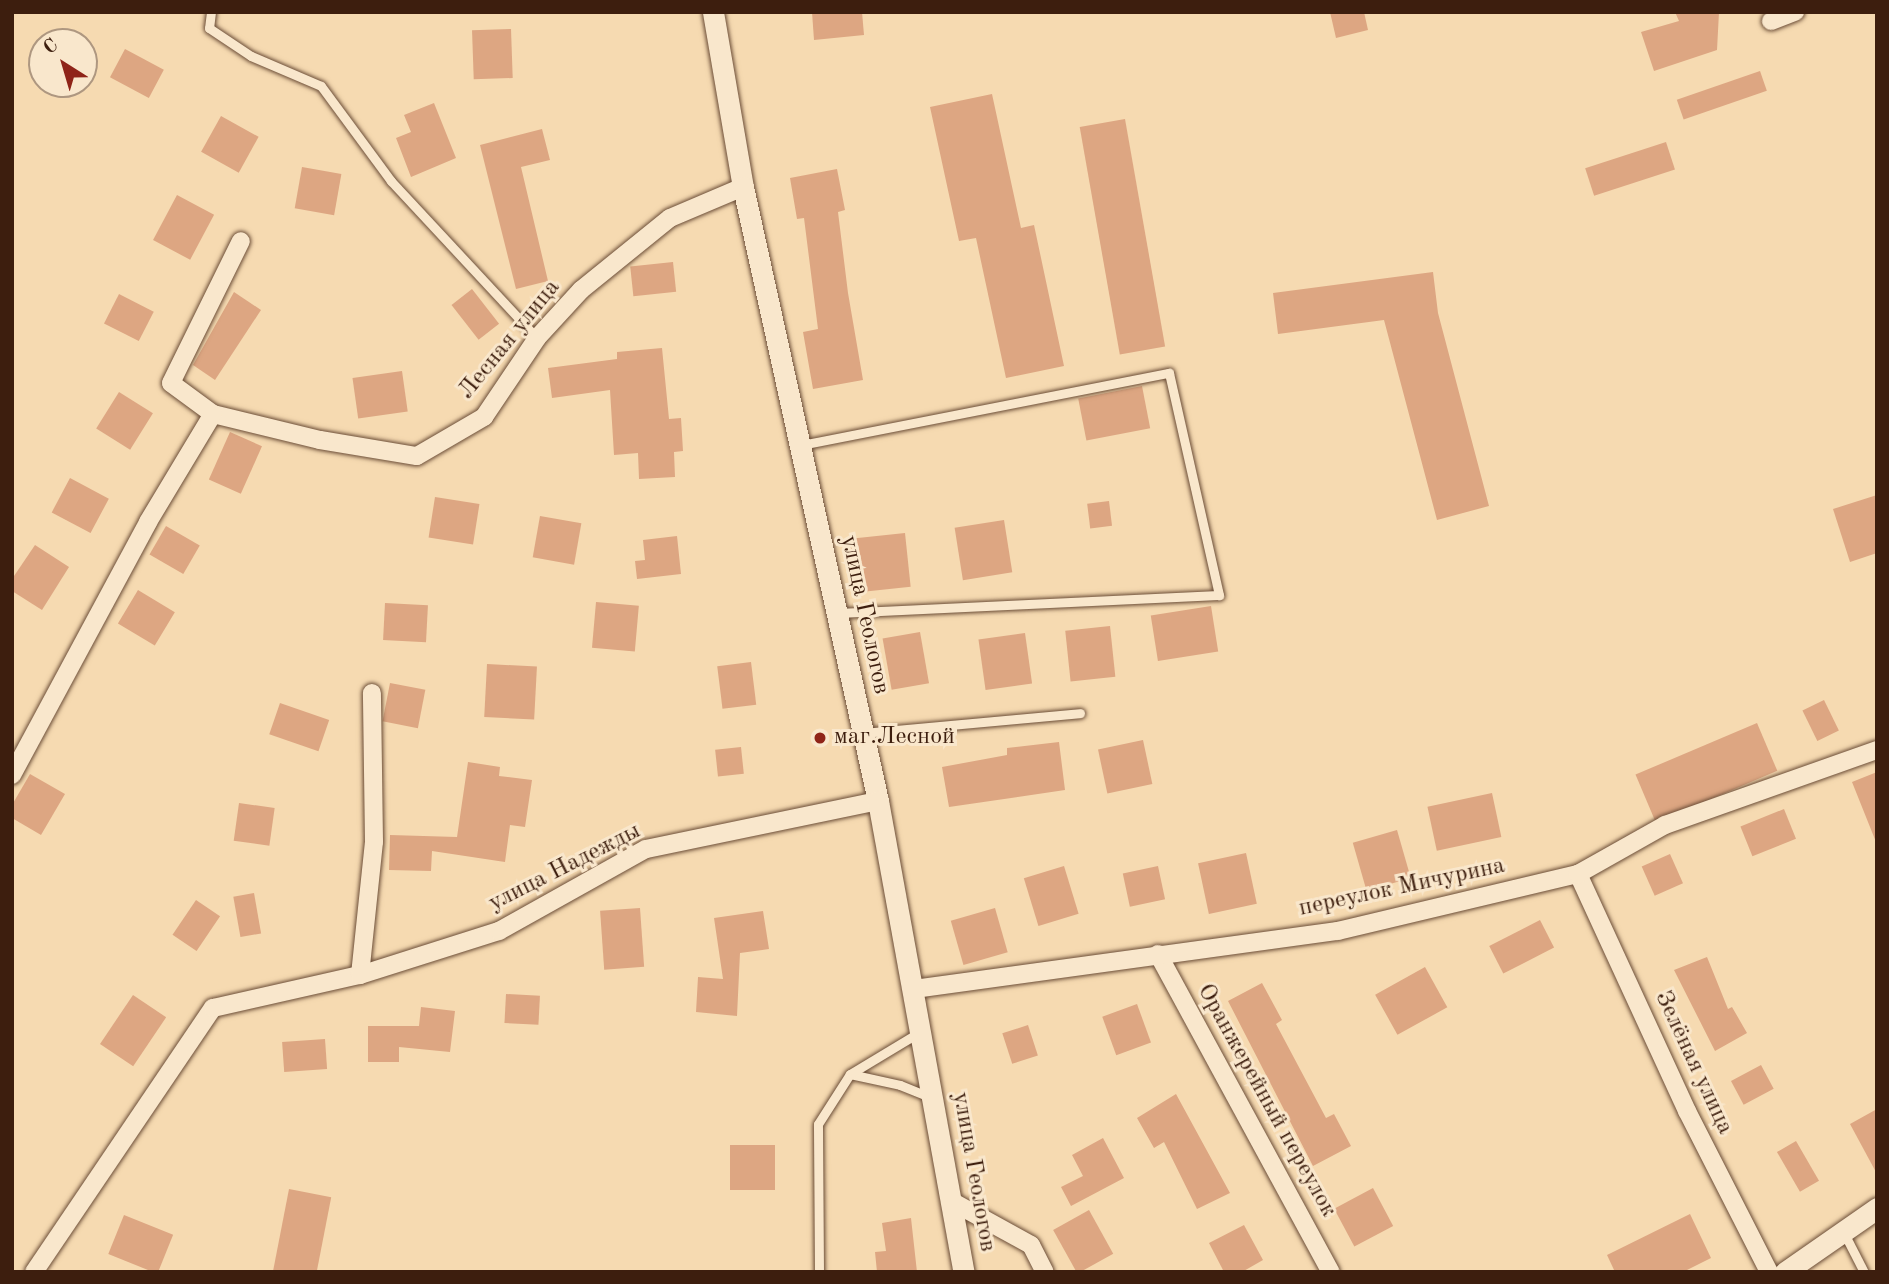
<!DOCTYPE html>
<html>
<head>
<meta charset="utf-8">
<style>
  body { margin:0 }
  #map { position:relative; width:1889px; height:1284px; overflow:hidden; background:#f6dab1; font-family:"Old Standard TT",serif }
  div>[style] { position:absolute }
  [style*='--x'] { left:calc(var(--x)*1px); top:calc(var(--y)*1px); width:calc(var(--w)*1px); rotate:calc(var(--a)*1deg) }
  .building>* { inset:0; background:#dda682; transform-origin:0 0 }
  .roads { filter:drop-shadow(0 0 2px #6b4d37) drop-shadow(0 0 2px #6b4d37) }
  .service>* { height:9px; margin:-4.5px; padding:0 4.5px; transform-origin:4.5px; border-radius:4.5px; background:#f9e7cc }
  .minor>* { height:18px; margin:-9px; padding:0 9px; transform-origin:9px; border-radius:9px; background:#f9e7cc }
  .tertiary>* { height:21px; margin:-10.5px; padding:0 10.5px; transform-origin:10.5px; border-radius:10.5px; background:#f9e7cc }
  .dots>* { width:19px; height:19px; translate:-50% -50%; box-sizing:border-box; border:4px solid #f9e7cc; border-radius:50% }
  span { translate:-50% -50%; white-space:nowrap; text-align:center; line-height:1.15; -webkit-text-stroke:6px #f9e7cc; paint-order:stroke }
  .street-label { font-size:24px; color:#3d1e0e }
  .poi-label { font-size:24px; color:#3d1e0e }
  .left { translate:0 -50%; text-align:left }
  .frame { position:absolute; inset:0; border:14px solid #3d1e0e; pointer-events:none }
  .north { position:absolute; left:28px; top:28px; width:70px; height:70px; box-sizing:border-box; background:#f9e7cc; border:2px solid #ae9780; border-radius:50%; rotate:323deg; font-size:19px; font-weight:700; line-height:28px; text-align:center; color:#3d1e0e }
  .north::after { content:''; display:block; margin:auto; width:24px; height:32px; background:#8f2418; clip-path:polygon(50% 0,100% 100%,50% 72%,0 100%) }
</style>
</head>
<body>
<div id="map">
  <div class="building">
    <i style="clip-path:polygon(812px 12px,862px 12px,864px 35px,814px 40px)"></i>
    <i style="clip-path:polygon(1330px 12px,1364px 12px,1368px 30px,1336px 38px)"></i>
    <i style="clip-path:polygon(1675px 12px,1719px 12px,1717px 50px,1654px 71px,1641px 32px,1679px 21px)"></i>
    <i style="left:511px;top:29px;width:49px;height:39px;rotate:88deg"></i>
    <i style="left:125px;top:49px;width:44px;height:32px;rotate:28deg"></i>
    <i style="left:1760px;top:71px;width:21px;height:88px;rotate:71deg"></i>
    <i style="clip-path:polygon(992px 94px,1021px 228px,1034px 225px,1064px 366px,1006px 378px,976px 238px,959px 241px,930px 107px)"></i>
    <i style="clip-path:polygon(434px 103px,456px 158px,411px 177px,396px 138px,411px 132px,404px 115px)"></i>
    <i style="left:221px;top:116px;width:43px;height:41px;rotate:29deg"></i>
    <i style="left:1125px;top:119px;width:231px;height:46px;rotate:80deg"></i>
    <i style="clip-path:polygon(542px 129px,550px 160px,521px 167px,548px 281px,516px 289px,480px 145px)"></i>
    <i style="left:1666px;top:142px;width:29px;height:85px;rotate:72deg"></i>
    <i style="left:302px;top:167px;width:40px;height:42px;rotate:10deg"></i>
    <i style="clip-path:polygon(837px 169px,845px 210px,838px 212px,848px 293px,863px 380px,813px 389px,803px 332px,818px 329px,804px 218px,797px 219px,790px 178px)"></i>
    <i style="left:177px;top:195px;width:42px;height:51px;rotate:28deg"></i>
    <i style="left:673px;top:262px;width:30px;height:43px;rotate:84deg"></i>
    <i style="clip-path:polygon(1433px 272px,1438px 313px,1489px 506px,1437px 520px,1384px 320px,1278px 334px,1273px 293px)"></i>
    <i style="left:472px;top:289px;width:44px;height:26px;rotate:52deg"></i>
    <i style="clip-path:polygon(234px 292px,261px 310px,215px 380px,193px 365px)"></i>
    <i style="left:119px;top:294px;width:39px;height:33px;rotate:27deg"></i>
    <i style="clip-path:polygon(662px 348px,669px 419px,681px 418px,683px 451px,674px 452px,675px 477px,639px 479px,638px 453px,614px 455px,610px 390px,552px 398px,548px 368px,617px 359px,617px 352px)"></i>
    <i style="left:402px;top:371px;width:41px;height:50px;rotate:82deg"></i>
    <i style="left:1142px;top:386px;width:43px;height:65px;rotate:79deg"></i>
    <i style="left:119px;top:392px;width:40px;height:43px;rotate:32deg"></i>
    <i style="left:230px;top:432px;width:35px;height:52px;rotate:24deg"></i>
    <i style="left:70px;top:478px;width:44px;height:39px;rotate:28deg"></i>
    <i style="clip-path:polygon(1877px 495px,1877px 553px,1850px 562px,1833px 509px)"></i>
    <i style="left:435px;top:497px;width:45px;height:41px;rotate:9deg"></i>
    <i style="left:1109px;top:501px;width:25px;height:22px;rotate:83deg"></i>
    <i style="left:540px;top:516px;width:42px;height:42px;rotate:10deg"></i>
    <i style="left:1004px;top:520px;width:53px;height:50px;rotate:81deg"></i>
    <i style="left:166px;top:526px;width:39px;height:33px;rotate:30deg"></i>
    <i style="left:905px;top:533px;width:54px;height:57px;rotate:84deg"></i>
    <i style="clip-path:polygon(677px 536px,681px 574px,637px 579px,635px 561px,645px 560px,643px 540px)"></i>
    <i style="clip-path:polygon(35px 545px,69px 567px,42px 610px,12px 591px,12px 579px)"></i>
    <i style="left:138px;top:590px;width:43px;height:39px;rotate:31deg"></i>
    <i style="left:596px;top:602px;width:43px;height:46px;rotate:5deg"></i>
    <i style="left:385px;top:603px;width:43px;height:37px;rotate:3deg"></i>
    <i style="left:1211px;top:606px;width:46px;height:61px;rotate:81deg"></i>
    <i style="left:1110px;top:626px;width:51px;height:45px;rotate:84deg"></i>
    <i style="left:920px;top:632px;width:52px;height:38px;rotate:80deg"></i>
    <i style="left:1025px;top:633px;width:51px;height:47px;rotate:82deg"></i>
    <i style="left:751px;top:662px;width:43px;height:34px;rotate:83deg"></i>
    <i style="left:487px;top:664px;width:50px;height:53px;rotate:3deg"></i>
    <i style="left:390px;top:683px;width:36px;height:39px;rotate:11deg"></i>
    <i style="left:1824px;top:700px;width:34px;height:24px;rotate:64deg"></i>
    <i style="left:280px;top:703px;width:52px;height:33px;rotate:19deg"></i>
    <i style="left:1757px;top:723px;width:52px;height:132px;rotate:67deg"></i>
    <i style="left:1143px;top:740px;width:45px;height:46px;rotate:78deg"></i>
    <i style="clip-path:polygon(1059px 742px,1065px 790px,949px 807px,942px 767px,1007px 755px,1007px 748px)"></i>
    <i style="left:741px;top:747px;width:27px;height:26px;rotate:84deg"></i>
    <i style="clip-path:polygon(468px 762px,500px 767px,499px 776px,532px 780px,525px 827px,510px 825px,505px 862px,432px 851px,431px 871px,389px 870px,390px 835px,457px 837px)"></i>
    <i style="clip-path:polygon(1877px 772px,1877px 842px,1876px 842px,1852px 782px)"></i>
    <i style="clip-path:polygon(30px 774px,65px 794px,41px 835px,12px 818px,12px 805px)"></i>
    <i style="left:1492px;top:793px;width:45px;height:66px;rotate:78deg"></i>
    <i style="left:239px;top:803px;width:36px;height:38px;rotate:8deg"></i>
    <i style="left:1784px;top:809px;width:32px;height:47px;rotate:68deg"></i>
    <i style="left:1397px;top:830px;width:50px;height:46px;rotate:74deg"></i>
    <i style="left:1246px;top:853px;width:52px;height:49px;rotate:78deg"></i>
    <i style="left:1670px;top:854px;width:32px;height:31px;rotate:66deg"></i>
    <i style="left:1064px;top:866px;width:50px;height:42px;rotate:73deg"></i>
    <i style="left:1158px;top:866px;width:34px;height:36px;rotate:78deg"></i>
    <i style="left:254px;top:893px;width:41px;height:21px;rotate:80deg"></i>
    <i style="left:196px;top:900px;width:29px;height:42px;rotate:34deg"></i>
    <i style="left:640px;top:908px;width:59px;height:40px;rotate:86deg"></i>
    <i style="left:995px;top:908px;width:46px;height:46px;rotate:74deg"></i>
    <i style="clip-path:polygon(763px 911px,769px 949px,740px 953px,737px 1016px,696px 1012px,698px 977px,723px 979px,714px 918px)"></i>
    <i style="left:1540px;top:920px;width:31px;height:57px;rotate:63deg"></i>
    <i style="clip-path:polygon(1707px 957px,1728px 1009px,1732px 1007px,1747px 1033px,1715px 1051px,1674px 970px)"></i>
    <i style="left:1425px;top:967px;width:46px;height:57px;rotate:61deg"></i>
    <i style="clip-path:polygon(1262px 983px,1282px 1020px,1276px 1024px,1326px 1118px,1334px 1114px,1351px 1146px,1313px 1166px,1228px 1001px)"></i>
    <i style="left:506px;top:994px;width:34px;height:29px;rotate:3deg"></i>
    <i style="left:133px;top:995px;width:40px;height:59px;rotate:34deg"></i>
    <i style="left:1137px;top:1004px;width:41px;height:37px;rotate:70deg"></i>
    <i style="clip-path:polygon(421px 1007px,455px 1011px,450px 1052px,399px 1047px,399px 1062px,368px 1062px,368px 1026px,419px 1026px)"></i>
    <i style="left:1028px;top:1025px;width:32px;height:27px;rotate:72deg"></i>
    <i style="left:325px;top:1039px;width:30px;height:43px;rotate:86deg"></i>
    <i style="left:1761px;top:1065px;width:27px;height:34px;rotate:62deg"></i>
    <i style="clip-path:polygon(1176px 1094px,1230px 1193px,1197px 1209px,1164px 1142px,1154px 1148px,1137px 1118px)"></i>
    <i style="clip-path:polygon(1877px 1109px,1877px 1174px,1850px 1124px)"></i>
    <i style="clip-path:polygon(1103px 1138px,1124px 1178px,1071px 1206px,1061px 1187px,1083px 1176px,1072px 1155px)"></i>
    <i style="left:1796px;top:1141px;width:46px;height:22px;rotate:60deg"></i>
    <i style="left:730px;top:1145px;width:45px;height:45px"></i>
    <i style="left:1373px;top:1188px;width:43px;height:44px;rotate:62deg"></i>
    <i style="left:289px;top:1189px;width:43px;height:85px;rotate:11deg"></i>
    <i style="left:1089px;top:1210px;width:50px;height:41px;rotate:61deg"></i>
    <i style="clip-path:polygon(1690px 1214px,1711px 1258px,1683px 1272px,1615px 1272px,1607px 1255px)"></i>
    <i style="left:124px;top:1215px;width:53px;height:42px;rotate:22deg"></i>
    <i style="clip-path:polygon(911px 1218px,917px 1272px,877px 1272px,875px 1252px,886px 1251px,882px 1223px)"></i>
    <i style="clip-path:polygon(1244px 1225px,1263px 1260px,1242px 1272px,1224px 1272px,1209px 1243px)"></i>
  </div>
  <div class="roads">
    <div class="service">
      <i style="--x:211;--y:12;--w:16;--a:97"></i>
      <i style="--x:209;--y:28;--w:50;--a:33.7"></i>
      <i style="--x:251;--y:56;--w:76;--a:23.2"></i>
      <i style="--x:321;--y:86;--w:118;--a:53.6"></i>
      <i style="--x:391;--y:181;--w:214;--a:47.1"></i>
      <i style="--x:801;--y:445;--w:375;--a:-11.1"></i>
      <i style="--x:1169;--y:373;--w:228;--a:77.3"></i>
      <i style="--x:1219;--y:595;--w:382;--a:177.3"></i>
      <i style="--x:862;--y:733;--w:219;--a:-5.2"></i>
      <i style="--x:850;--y:1074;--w:51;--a:12.4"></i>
      <i style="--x:900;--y:1085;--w:31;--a:22"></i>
      <i style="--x:1844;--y:1233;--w:44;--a:62.9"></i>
      <i style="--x:819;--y:1272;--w:148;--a:-90.4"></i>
      <i style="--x:818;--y:1124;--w:59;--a:-57.4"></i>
      <i style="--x:850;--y:1074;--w:82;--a:-31"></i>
    </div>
    <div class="minor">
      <i style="--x:1771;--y:21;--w:26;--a:-21"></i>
      <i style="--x:213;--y:414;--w:110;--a:13.7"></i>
      <i style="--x:320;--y:440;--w:98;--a:9.4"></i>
      <i style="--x:417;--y:456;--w:78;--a:-30.2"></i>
      <i style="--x:484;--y:417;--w:95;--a:-56.1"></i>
      <i style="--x:537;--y:338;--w:65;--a:-47.5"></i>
      <i style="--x:581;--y:290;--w:114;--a:-39"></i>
      <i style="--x:670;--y:218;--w:79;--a:-23"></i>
      <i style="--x:12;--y:775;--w:287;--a:-61.7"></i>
      <i style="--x:148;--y:522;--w:126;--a:-59"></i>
      <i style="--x:213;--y:414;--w:52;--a:-143.6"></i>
      <i style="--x:171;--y:383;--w:158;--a:-63.8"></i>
      <i style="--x:1578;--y:874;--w:261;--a:65.3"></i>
      <i style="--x:1687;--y:1111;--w:181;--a:63"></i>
      <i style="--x:1158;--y:954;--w:362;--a:61.5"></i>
      <i style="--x:360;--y:975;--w:134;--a:-84"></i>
      <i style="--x:374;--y:842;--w:149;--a:-90.8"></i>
      <i style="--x:914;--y:989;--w:428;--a:-7.8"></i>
      <i style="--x:1338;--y:931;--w:247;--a:-13.4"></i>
      <i style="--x:1578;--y:874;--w:100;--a:-29.4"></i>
      <i style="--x:1665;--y:825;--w:225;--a:-19.5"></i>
      <i style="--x:951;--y:1201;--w:91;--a:28.8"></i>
      <i style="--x:1031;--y:1245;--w:30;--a:63"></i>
      <i style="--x:34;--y:1272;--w:319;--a:-55.9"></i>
      <i style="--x:213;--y:1008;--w:151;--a:-12.7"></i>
      <i style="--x:360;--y:975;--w:146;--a:-17.6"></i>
      <i style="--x:499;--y:931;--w:168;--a:-29.2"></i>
      <i style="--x:646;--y:849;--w:237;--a:-11.7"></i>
    </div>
    <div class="tertiary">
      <i style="--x:713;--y:12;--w:178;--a:80.3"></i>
      <i style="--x:743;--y:187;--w:629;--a:77.6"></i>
      <i style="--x:878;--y:801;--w:479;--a:79.7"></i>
      <i style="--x:1785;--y:1272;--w:112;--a:-34.8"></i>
    </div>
  </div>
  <div class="dots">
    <i style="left:820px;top:738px;background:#8f2418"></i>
  </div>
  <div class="street-label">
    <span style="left:510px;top:340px;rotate:-51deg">Лесная улица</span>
    <span style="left:864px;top:615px;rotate:78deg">улица Геологов</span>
    <span style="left:565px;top:868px;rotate:-27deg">улица Надежды</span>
    <span style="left:1402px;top:888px;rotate:-12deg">переулок Мичурина</span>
    <span style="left:1693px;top:1063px;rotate:65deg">Зелёная улица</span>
    <span style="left:1266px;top:1101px;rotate:61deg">Оранжерейный переулок</span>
    <span style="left:973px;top:1172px;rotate:80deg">улица Геологов</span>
  </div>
  <div class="poi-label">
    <span class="left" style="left:834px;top:738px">маг.Лесной</span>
  </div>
  <div class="frame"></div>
  <div class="north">С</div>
</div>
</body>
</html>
